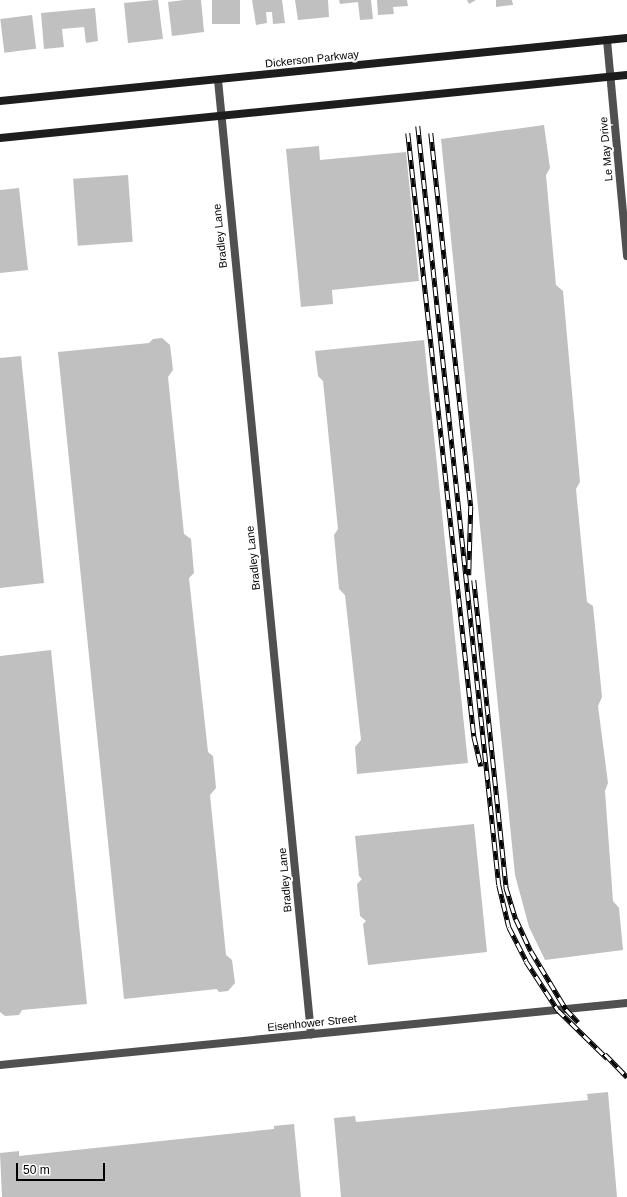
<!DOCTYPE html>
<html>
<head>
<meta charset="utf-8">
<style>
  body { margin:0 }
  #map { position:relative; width:627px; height:1197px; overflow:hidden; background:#fff; font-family:Arial,sans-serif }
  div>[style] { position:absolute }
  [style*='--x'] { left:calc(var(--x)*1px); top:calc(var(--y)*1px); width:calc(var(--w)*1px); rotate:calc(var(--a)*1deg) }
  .building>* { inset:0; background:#c0c0c0; transform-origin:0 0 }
  .minor>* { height:8px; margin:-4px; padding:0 4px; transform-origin:4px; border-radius:4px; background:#505050 }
  .tertiary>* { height:8px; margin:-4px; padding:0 4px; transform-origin:4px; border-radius:4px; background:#505050 }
  .secondary>* { height:8px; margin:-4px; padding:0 4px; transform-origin:4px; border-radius:4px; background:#1d1d1d }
  .rail>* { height:4.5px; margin-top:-2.25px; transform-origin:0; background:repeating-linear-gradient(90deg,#fff 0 9px,#000 0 18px); box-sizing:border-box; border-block:1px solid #000 }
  span { translate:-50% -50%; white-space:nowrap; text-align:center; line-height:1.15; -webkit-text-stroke:4px #fff; paint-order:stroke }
  .street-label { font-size:11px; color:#000 }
  .scale { position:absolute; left:16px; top:1163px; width:89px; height:18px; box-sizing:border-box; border:2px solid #000; border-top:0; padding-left:5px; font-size:12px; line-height:14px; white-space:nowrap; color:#000; -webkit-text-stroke:3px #fff; paint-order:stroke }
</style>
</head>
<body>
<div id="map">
  <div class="building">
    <i style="clip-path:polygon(155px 0,158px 0,163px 39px,128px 43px,124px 3px)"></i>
    <i style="clip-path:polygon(184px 0,201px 0,204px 32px,172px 36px,168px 2px)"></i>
    <i style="left:212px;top:0;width:28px;height:24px"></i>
    <i style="clip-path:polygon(252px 0,282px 0,285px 23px,273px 24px,272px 12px,266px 12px,267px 23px,256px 25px)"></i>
    <i style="clip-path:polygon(295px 0,328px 0,329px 17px,298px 20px)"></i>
    <i style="clip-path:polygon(339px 0,371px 0,373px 19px,360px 20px,358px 2px,340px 4px)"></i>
    <i style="clip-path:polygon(377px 0,407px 0,408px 6px,393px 7px,394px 14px,378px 15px)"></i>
    <i style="clip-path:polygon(467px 0,476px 0,469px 4px)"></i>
    <i style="clip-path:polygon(496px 0,512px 0,513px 5px,496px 7px)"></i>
    <i style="clip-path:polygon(95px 8px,98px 41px,86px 43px,84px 27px,62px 29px,64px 47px,44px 49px,41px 13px)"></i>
    <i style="left:32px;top:15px;width:34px;height:32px;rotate:83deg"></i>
    <i style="clip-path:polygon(544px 125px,550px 168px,546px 175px,556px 285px,563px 291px,580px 482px,576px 489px,587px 602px,593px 606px,602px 697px,598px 706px,608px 783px,605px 791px,613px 901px,619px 908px,623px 950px,545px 960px,529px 927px,515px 875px,441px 139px)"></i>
    <i style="clip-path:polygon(319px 146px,320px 160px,406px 152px,419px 281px,332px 290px,333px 304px,301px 307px,286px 149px)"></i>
    <i style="left:128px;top:175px;width:67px;height:55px;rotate:86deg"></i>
    <i style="clip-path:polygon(19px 188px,28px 270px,0 273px,0 190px)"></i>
    <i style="clip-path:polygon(162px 338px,170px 345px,173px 370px,168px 377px,184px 534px,191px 539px,194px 573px,189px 578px,208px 752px,213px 756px,216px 788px,210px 795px,226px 955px,232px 960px,235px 983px,228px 991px,219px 992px,217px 989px,124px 999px,58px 352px,149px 343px,153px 339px)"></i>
    <i style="clip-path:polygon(424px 340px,468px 763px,357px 774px,355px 747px,361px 740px,345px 595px,339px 589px,334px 535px,338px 529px,323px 381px,318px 376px,315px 351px)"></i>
    <i style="clip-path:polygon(21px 356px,44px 583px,0 588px,0 358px)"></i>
    <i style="clip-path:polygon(51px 650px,87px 1004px,22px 1010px,19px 1015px,5px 1016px,0 1012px,0 656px)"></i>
    <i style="clip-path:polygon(474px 824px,487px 952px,368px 965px,363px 924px,366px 921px,360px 916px,357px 884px,362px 879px,359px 876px,355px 836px)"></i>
    <i style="clip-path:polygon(608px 1092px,617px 1197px,341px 1197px,334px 1118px,355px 1116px,356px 1122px,588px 1100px,587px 1094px)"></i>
    <i style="clip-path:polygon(294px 1124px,301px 1197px,2px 1197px,0 1153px,19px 1151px,19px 1156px,274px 1129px,274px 1126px)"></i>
  </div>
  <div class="minor">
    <i style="--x:607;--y:40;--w:217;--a:84.7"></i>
    <i style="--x:218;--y:80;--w:959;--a:84.43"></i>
  </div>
  <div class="tertiary">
    <i style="--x:0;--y:1065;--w:630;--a:-5.65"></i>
  </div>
  <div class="secondary">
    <i style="--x:0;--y:101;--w:630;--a:-5.74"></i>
    <i style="--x:0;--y:138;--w:630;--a:-5.74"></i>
  </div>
  <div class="rail">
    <i style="--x:418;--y:126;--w:763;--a:83.91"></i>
    <i style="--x:499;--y:885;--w:43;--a:76.6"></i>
    <i style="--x:509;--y:927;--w:38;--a:63"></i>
    <i style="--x:526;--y:961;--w:59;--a:56.9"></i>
    <i style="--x:558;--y:1010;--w:69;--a:44.4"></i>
    <i style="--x:408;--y:133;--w:607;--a:83.75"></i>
    <i style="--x:474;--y:736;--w:31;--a:77"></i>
    <i style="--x:431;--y:133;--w:375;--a:83.9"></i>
    <i style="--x:471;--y:506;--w:69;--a:91.7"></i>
    <i style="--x:474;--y:580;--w:309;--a:84"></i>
    <i style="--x:506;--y:887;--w:34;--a:73"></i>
    <i style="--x:516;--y:919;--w:35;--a:65"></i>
    <i style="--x:531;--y:951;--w:68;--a:58.9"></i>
    <i style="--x:566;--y:1009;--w:18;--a:47"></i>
    <i style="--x:605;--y:1054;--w:32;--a:46"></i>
  </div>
  <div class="street-label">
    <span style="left:312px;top:59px;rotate:-6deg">Dickerson Parkway</span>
    <span style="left:606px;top:149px;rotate:-95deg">Le May Drive</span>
    <span style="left:220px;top:236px;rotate:-96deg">Bradley Lane</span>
    <span style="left:253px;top:558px;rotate:-96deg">Bradley Lane</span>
    <span style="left:285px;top:880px;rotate:-95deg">Bradley Lane</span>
    <span style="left:312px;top:1023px;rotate:-6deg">Eisenhower Street</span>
  </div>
  <div class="scale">50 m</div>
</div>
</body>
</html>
